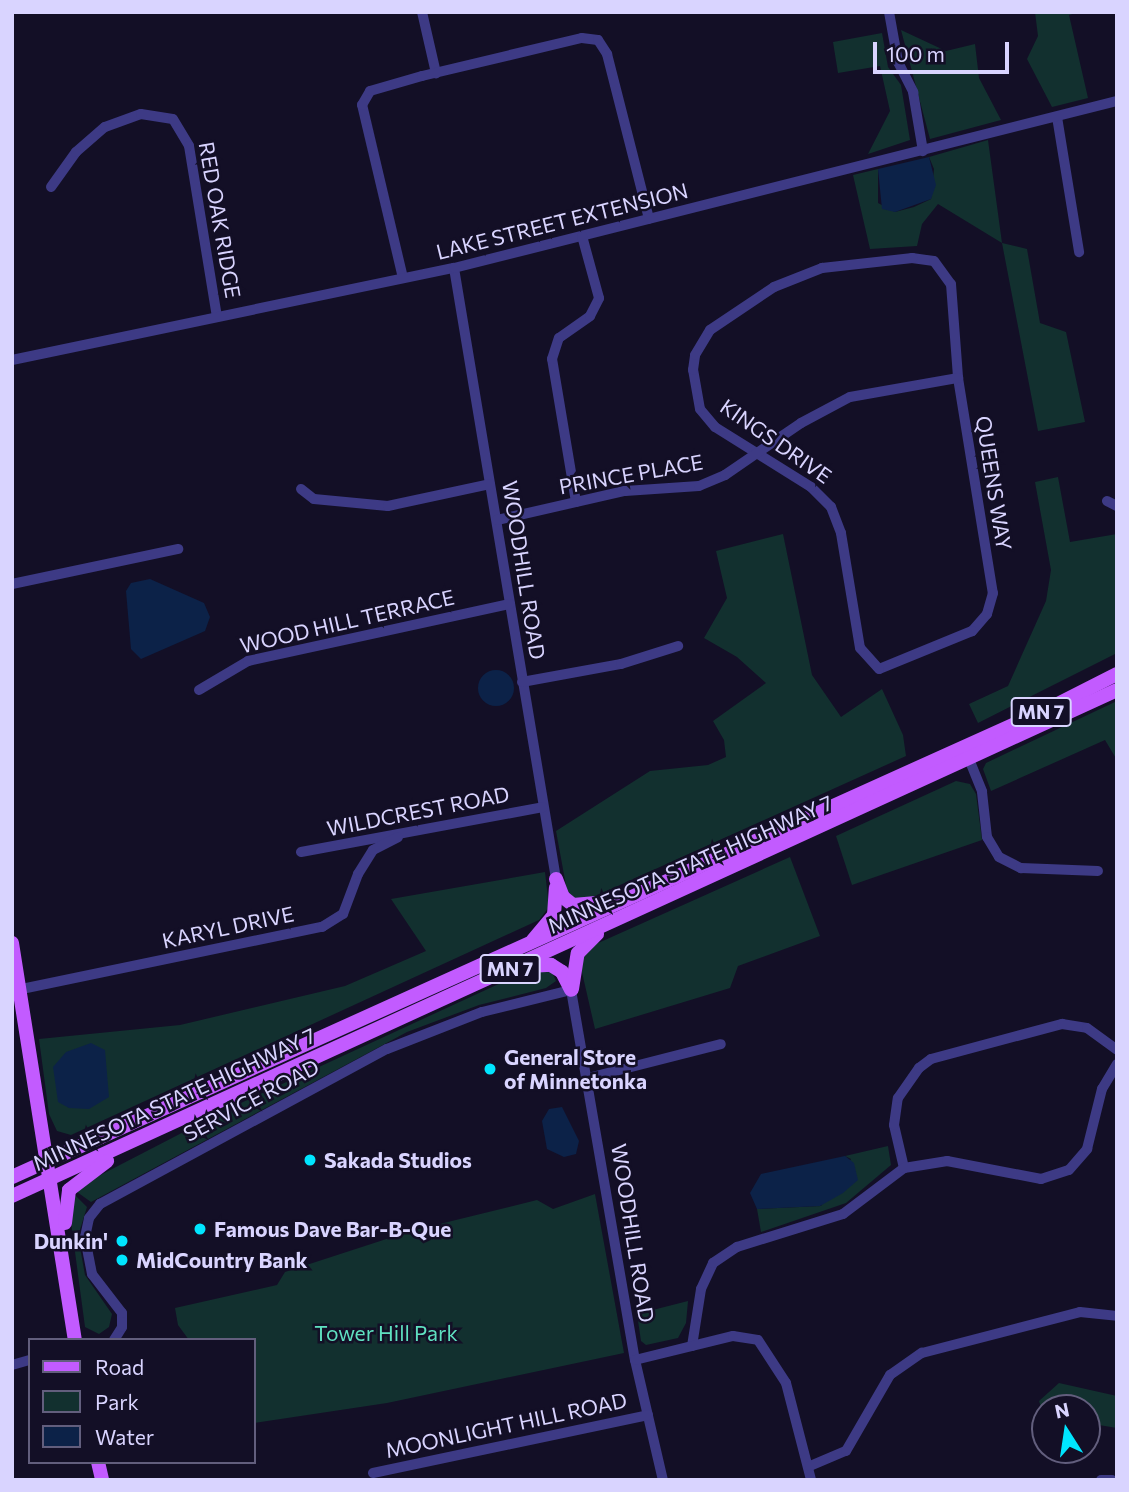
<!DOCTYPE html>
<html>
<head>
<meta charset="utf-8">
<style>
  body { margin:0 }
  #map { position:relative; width:1129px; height:1492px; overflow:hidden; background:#130f26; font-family:Commissioner,sans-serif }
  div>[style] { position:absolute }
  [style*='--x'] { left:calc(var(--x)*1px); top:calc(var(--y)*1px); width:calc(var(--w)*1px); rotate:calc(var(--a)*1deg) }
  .green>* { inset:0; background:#12302f }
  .water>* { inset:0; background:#0c2248 }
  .round { border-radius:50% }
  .minor>* { height:10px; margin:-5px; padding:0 5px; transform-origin:5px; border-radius:5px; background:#3d3a85 }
  .major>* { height:14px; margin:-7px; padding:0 7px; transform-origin:7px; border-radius:7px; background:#c25bff }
  .dots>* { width:19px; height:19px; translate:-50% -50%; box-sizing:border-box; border:4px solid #130f26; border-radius:50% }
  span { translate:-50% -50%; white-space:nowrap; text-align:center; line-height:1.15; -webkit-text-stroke:5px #130f26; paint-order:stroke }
  .shield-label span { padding:2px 5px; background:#130f26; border:2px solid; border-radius:5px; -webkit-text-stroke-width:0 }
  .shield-label { font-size:19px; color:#d9d4ff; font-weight:700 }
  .street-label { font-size:21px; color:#d9d4ff }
  .poi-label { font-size:21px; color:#d9d4ff; font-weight:700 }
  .left { translate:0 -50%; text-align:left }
  .right { translate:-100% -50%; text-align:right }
  .park-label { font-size:21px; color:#5fe0c0 }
  .frame { position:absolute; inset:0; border:14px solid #d9d4ff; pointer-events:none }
  .legend { position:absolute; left:28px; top:1338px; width:228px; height:126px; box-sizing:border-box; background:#130f26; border:2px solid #625e7d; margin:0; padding:9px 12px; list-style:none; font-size:21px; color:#d9d4ff }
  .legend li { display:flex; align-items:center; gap:14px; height:35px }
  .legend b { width:35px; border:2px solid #625e7d }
  .north { position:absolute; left:1031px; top:1394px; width:70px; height:70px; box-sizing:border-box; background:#130f26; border:2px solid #625e7d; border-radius:50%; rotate:348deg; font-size:19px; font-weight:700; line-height:28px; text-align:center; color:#d9d4ff }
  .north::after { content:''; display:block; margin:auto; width:24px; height:32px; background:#00e5ff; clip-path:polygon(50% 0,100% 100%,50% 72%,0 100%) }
  .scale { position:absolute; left:873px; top:42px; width:136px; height:32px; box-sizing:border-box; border:4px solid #d9d4ff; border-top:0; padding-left:9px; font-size:21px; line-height:24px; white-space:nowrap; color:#d9d4ff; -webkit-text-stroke:5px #130f26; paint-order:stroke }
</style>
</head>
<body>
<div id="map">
  <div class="green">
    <i style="clip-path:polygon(1035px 12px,1079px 12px,1069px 15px,1088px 98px,1052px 107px,1027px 59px,1038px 36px)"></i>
    <i style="clip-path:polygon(901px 30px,946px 51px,975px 44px,979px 78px,1001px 120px,930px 139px)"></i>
    <i style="clip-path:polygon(882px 33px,888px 67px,901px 85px,910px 140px,868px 154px,890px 111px,880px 66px,838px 73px,833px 42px)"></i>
    <i style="clip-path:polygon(988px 140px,1002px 243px,1027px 249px,1040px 323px,1066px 332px,1085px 422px,1038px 431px,1002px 243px,938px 204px,922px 224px,917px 246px,870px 249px,853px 175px,878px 169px,878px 203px,895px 212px,914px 207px,931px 199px,934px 169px,929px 157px)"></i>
    <i style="clip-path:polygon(1058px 477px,1070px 542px,1117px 534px,1117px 653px,978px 723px,969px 704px,1008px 686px,1046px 601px,1051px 570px,1035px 482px)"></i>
    <i style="clip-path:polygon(783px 534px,812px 675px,841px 717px,882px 689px,903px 735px,906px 756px,589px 899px,575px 898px,567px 891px,556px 831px,650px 771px,708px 765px,726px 757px,724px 740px,713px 721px,766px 683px,737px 657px,704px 638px,727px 598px,716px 551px)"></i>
    <i style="clip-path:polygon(1117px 701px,1117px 760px,1105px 740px,991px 791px,983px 769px,986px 763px)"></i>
    <i style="clip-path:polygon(956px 781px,970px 784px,976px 794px,982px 840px,852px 885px,836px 836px)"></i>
    <i style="clip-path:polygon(790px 857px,820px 936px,738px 966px,730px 988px,595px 1029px,581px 968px,583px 958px,596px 944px)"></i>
    <i style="clip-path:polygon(545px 872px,549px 907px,539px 920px,71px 1135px,57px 1131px,49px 1114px,39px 1039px,180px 1025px,345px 986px,426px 951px,391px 899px)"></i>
    <i style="clip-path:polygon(531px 969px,552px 972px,556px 981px,546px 988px,479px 1005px,407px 1032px,91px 1202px,77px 1192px,85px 1183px,230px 1108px)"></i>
    <i style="clip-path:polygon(888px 1146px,891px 1165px,846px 1203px,761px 1232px,757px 1209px,821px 1206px,851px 1159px,845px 1156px)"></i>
    <i style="clip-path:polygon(595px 1194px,624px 1353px,387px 1403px,254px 1423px,254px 1340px,189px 1340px,178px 1325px,175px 1308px,277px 1285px,285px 1272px,411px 1231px,537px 1200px,553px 1209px)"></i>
    <i style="clip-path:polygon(75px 1195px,87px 1207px,78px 1236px,85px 1275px,112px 1314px,109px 1327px,99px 1334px,85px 1327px,69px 1207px)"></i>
    <i style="clip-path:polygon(688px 1301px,686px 1323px,678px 1338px,646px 1345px,641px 1341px,637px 1314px)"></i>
    <i style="clip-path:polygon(1059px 1383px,1117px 1396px,1117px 1428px,1087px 1423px,1087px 1408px,1045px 1408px,1045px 1420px,1039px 1401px)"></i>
  </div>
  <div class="water">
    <i style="clip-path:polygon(929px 157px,936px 185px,931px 199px,895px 212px,882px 209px,878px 169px)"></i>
    <i style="clip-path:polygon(150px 579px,204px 603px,210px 617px,205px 631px,141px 659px,131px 649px,126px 591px,131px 583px)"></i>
    <i class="round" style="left:478px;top:670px;width:36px;height:36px"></i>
    <i style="clip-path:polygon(91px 1043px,105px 1050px,109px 1097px,89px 1109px,69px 1108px,58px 1102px,53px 1067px,66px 1052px)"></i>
    <i style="clip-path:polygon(562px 1107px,579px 1141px,576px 1154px,564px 1157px,547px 1149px,542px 1121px,549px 1109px)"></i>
    <i style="clip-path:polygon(845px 1156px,854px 1163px,858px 1180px,843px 1193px,820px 1206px,757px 1209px,750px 1193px,761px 1174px)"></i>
  </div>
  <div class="minor">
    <i style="--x:422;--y:12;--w:63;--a:77.1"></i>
    <i style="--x:889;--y:12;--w:51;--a:79.8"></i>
    <i style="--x:898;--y:62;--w:34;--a:63"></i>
    <i style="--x:913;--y:92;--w:60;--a:80.4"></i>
    <i style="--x:1057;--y:117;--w:137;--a:80.7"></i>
    <i style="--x:51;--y:187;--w:43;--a:-54.5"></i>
    <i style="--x:76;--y:152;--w:38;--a:-41"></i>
    <i style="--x:105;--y:127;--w:38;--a:-20"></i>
    <i style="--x:141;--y:114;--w:32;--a:9"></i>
    <i style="--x:173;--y:119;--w:31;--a:59"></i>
    <i style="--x:189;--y:146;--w:173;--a:80.7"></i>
    <i style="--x:912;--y:258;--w:22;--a:8"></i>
    <i style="--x:934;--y:261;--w:29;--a:54"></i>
    <i style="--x:951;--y:284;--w:94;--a:85.7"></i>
    <i style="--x:958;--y:378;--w:218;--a:80.8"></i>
    <i style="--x:993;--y:593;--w:22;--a:106"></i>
    <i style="--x:987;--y:614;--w:23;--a:131"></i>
    <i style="--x:972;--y:631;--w:100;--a:157.8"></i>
    <i style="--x:879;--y:669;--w:28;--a:-132"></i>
    <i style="--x:860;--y:648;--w:117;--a:-99.4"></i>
    <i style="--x:841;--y:533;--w:28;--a:-111"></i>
    <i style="--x:831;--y:507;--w:28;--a:-135"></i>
    <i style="--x:811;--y:487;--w:113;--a:-148"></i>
    <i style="--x:715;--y:427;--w:23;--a:-130"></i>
    <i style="--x:700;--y:409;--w:40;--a:-100"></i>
    <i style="--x:693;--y:370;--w:15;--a:-82"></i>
    <i style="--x:695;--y:355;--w:29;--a:-59"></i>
    <i style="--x:710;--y:330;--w:77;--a:-33.9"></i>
    <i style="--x:774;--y:287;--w:52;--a:-21.6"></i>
    <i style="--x:822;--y:268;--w:91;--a:-6.3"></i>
    <i style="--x:454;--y:268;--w:619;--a:80.52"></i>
    <i style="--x:403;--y:278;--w:178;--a:-103.3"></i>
    <i style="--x:362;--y:105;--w:16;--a:-60"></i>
    <i style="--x:370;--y:91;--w:54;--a:-16.1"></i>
    <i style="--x:422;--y:76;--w:164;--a:-13.4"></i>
    <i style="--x:582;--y:38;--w:16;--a:7"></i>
    <i style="--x:598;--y:40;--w:17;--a:57"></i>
    <i style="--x:607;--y:54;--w:170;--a:75.7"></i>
    <i style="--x:12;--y:360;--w:451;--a:-11.8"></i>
    <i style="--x:454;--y:268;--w:684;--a:-14.14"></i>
    <i style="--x:301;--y:489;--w:16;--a:38"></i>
    <i style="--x:314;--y:499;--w:74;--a:5.4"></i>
    <i style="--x:388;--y:506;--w:104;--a:-12.2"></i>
    <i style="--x:1107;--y:501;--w:11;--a:27"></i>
    <i style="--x:576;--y:502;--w:145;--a:-99.5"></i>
    <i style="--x:552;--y:359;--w:22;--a:-72"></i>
    <i style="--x:559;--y:338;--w:38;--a:-35"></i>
    <i style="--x:590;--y:316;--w:20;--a:-63"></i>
    <i style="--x:599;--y:298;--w:64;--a:-105.3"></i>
    <i style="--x:497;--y:520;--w:131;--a:-12.8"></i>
    <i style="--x:625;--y:491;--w:74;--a:-3.9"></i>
    <i style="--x:699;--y:486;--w:28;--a:-23"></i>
    <i style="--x:725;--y:475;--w:92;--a:-34.4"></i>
    <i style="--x:801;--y:423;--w:55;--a:-28"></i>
    <i style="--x:850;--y:397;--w:110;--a:-10"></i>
    <i style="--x:12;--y:584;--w:170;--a:-11.9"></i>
    <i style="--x:522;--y:682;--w:101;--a:-10.3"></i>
    <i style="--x:621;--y:664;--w:60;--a:-17.5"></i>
    <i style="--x:199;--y:690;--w:57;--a:-30.6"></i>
    <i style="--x:248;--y:661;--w:268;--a:-12.3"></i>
    <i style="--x:969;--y:759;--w:35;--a:68"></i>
    <i style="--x:982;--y:792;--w:45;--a:83.7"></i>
    <i style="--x:987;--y:837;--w:23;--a:59"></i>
    <i style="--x:999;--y:857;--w:25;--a:27"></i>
    <i style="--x:1021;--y:868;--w:77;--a:2.2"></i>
    <i style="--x:301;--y:852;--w:246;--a:-10.5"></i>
    <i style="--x:12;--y:991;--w:317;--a:-11.7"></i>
    <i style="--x:322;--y:927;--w:25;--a:-32"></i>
    <i style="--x:343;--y:914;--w:43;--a:-69.4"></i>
    <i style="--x:358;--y:874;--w:28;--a:-58"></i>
    <i style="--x:373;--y:850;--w:28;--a:-27"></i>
    <i style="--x:588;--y:1078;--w:137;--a:-14.3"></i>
    <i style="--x:904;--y:1168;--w:44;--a:-103.1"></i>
    <i style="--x:894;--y:1125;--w:27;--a:-82"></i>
    <i style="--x:898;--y:1098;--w:37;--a:-55"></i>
    <i style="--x:919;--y:1068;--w:15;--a:-37"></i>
    <i style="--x:931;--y:1059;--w:136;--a:-15"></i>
    <i style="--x:1062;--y:1024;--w:25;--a:9"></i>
    <i style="--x:1087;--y:1028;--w:37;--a:36"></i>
    <i style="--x:114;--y:1340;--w:15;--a:-58"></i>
    <i style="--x:122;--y:1327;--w:14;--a:-90"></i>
    <i style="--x:122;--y:1313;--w:49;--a:-127.6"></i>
    <i style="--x:92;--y:1274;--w:38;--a:-101"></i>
    <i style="--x:85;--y:1237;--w:19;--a:-78"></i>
    <i style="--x:89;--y:1218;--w:18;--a:-52"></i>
    <i style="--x:100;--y:1204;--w:326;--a:-28.4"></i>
    <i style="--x:387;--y:1049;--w:102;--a:-21.3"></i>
    <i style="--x:482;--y:1012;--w:92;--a:-13.9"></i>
    <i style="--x:571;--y:990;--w:375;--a:80.2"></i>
    <i style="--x:635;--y:1360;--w:123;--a:76.9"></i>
    <i style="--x:692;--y:1346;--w:58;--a:-81"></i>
    <i style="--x:701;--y:1289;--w:29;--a:-65"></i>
    <i style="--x:713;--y:1263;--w:29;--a:-34"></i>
    <i style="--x:737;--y:1247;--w:111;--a:-17.3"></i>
    <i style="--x:843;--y:1214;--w:76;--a:-37"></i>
    <i style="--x:904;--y:1168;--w:44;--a:-9.2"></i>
    <i style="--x:947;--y:1161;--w:96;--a:10.8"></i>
    <i style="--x:1041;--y:1179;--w:29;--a:-18"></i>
    <i style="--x:1069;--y:1170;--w:28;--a:-49"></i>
    <i style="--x:1087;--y:1149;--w:62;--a:-76"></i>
    <i style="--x:1102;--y:1089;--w:29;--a:-59"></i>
    <i style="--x:635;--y:1360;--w:101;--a:-13.8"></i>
    <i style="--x:733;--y:1336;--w:25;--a:9"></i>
    <i style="--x:758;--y:1340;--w:51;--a:56.9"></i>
    <i style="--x:786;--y:1383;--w:100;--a:75.5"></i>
    <i style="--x:12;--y:1365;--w:19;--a:-16"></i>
    <i style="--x:810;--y:1466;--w:39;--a:-23"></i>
    <i style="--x:846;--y:1451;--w:88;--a:-59.9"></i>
    <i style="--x:890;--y:1375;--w:39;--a:-35"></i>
    <i style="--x:922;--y:1353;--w:163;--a:-14.5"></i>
    <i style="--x:1080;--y:1312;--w:37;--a:6"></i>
    <i style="--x:373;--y:1473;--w:281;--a:-11.9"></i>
    <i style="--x:1101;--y:1480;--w:11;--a:0"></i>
  </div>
  <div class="major">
    <i style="--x:556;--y:879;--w:19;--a:69"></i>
    <i style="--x:563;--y:897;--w:13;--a:39"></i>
    <i style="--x:573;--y:905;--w:35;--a:-5"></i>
    <i style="--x:533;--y:940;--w:33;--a:-50"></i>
    <i style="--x:554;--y:915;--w:27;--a:-86"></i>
    <i style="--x:12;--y:943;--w:402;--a:81"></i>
    <i style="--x:529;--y:966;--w:22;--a:-3"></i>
    <i style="--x:551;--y:965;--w:13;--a:32"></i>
    <i style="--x:562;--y:972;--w:20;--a:63"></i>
    <i style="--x:572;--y:989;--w:36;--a:-81"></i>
    <i style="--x:578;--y:953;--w:27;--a:-45"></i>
    <i style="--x:12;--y:1177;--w:1139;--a:-24.31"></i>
    <i style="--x:1050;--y:708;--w:75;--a:-26.9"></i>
    <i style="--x:12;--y:1196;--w:1215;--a:-24.6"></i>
    <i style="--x:65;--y:1223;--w:33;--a:-83"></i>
    <i style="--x:69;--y:1190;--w:48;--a:-37.3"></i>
    <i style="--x:98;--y:1462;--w:18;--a:77"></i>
  </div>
  <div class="dots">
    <i style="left:490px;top:1069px;background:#00e5ff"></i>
    <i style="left:310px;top:1160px;background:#00e5ff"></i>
    <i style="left:200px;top:1229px;background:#00e5ff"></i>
    <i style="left:122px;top:1241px;background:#00e5ff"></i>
    <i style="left:122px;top:1260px;background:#00e5ff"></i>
  </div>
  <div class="shield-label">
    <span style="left:1041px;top:712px">MN 7</span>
    <span style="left:510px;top:969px">MN 7</span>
  </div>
  <div class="street-label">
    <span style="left:220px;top:220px;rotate:80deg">RED OAK RIDGE</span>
    <span style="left:562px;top:221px;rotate:-14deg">LAKE STREET EXTENSION</span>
    <span style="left:776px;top:441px;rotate:35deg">KINGS DRIVE</span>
    <span style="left:631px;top:474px;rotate:-10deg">PRINCE PLACE</span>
    <span style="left:994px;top:483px;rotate:81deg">QUEENS WAY</span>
    <span style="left:524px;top:570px;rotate:81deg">WOODHILL ROAD</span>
    <span style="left:347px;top:621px;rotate:-13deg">WOOD HILL TERRACE</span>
    <span style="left:418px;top:811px;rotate:-11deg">WILDCREST ROAD</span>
    <span style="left:690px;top:864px;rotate:-24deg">MINNESOTA STATE HIGHWAY 7</span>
    <span style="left:228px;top:927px;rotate:-12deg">KARYL DRIVE</span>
    <span style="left:174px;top:1099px;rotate:-25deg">MINNESOTA STATE HIGHWAY 7</span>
    <span style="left:251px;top:1100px;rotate:-28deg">SERVICE ROAD</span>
    <span style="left:633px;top:1233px;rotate:81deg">WOODHILL ROAD</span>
    <span style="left:506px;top:1425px;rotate:-12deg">MOONLIGHT HILL ROAD</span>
  </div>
  <div class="poi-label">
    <span class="left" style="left:504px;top:1069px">General Store<br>of Minnetonka</span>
    <span class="left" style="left:324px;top:1160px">Sakada Studios</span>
    <span class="left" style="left:214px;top:1229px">Famous Dave Bar-B-Que</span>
    <span class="right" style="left:108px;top:1241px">Dunkin'</span>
    <span class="left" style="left:136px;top:1260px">MidCountry Bank</span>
  </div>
  <div class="park-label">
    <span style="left:386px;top:1333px">Tower Hill Park</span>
  </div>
  <div class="frame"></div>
  <ul class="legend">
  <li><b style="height:9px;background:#c25bff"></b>Road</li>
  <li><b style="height:19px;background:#12302f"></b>Park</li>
  <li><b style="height:19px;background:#0c2248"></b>Water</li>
  </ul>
  <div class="north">N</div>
  <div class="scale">100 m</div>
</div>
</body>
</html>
